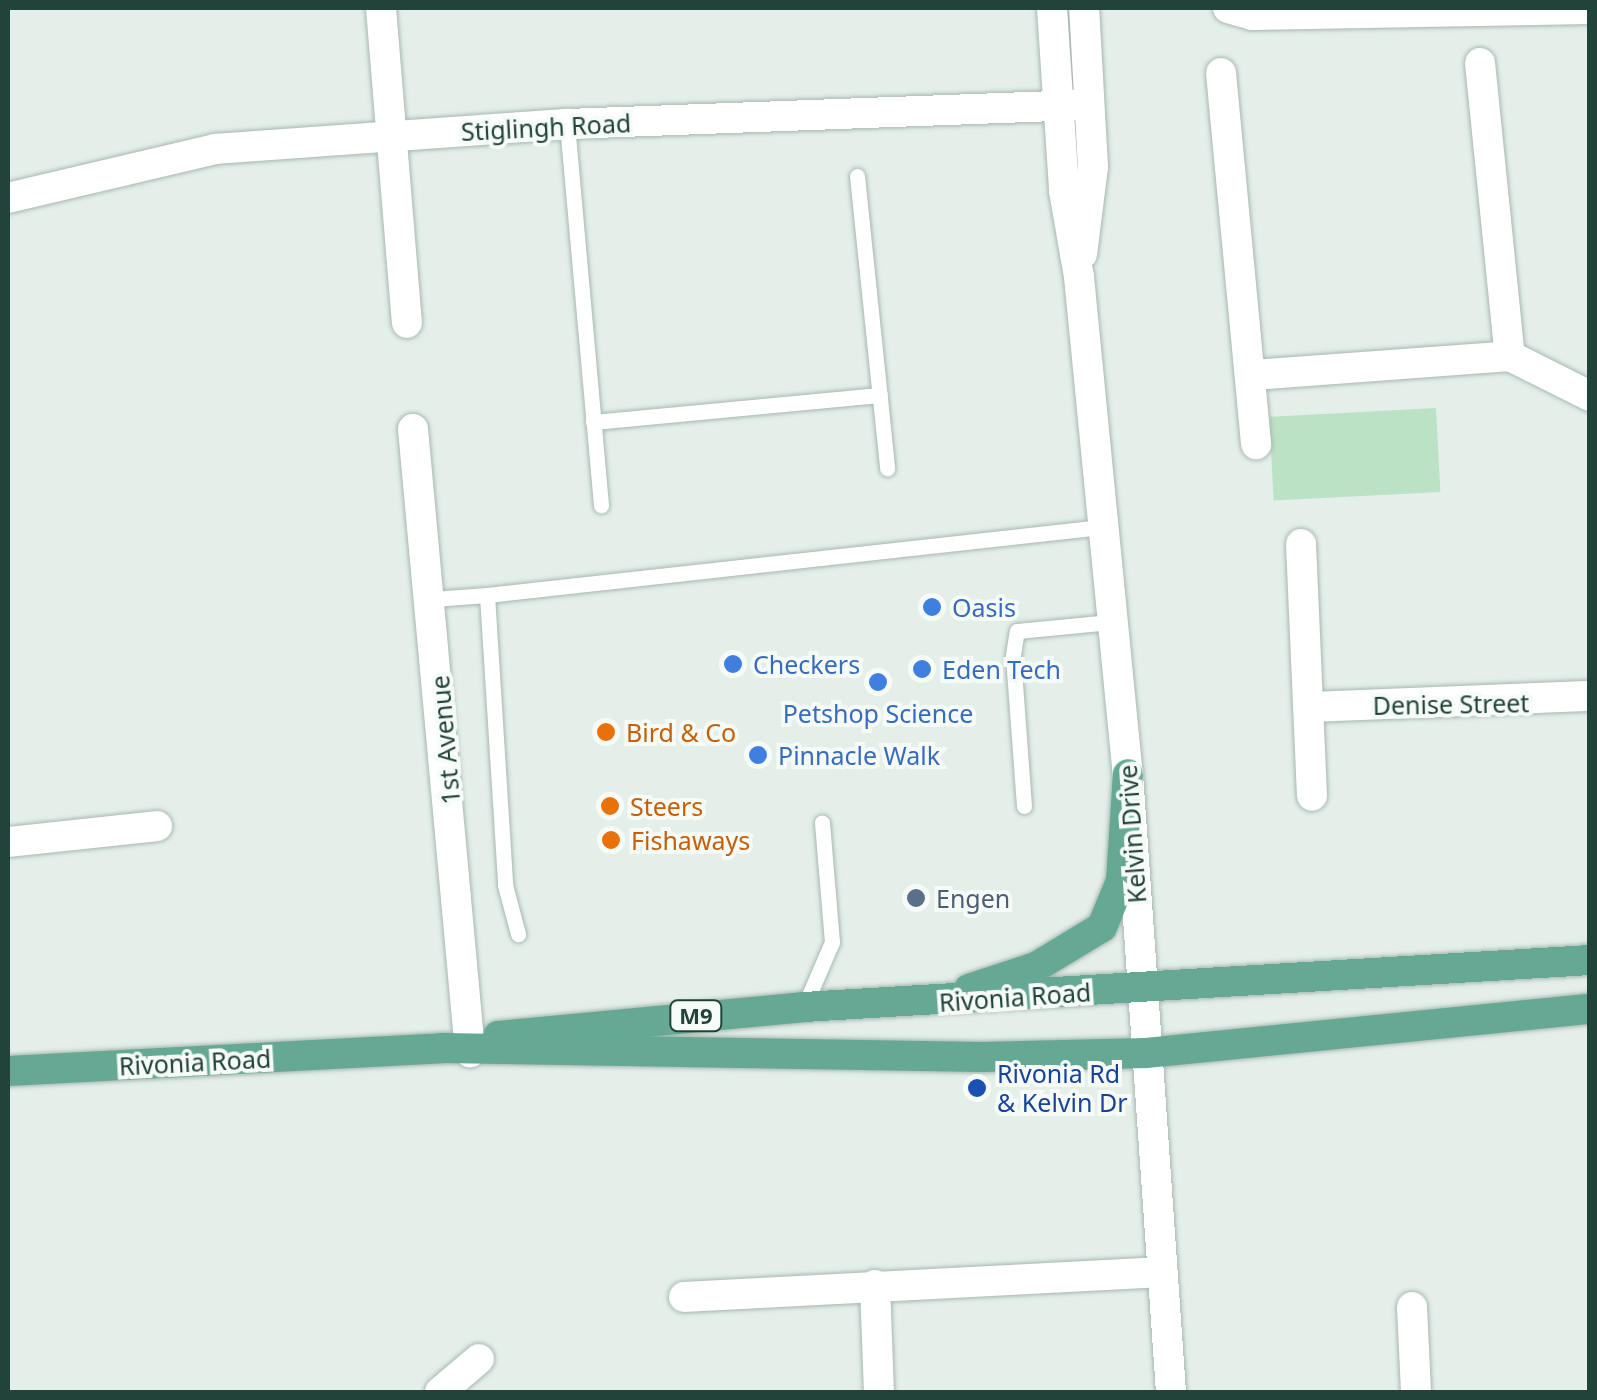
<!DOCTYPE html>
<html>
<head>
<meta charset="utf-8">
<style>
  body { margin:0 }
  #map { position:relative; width:1597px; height:1400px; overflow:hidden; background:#e5efea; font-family:"Noto Sans",sans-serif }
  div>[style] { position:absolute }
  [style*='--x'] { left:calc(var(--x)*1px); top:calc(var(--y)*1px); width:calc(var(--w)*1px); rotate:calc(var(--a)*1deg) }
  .green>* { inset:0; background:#bce2c5; transform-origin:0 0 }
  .roads { filter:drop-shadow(0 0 2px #a7b8b1) drop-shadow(0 0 2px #a7b8b1) }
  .service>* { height:15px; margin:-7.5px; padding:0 7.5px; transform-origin:7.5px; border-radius:7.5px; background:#fff }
  .minor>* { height:30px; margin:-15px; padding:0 15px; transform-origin:15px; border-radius:15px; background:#fff }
  .secondary>* { height:30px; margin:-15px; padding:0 15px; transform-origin:15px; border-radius:15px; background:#fff }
  .primary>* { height:30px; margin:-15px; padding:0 15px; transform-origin:15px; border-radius:15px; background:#65a994 }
  .dots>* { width:28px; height:28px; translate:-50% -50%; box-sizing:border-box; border:5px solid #f6fbf8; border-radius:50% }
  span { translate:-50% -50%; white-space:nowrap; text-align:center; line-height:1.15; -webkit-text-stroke:8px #f6fbf8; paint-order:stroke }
  .shield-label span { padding:2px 8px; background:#f6fbf8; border:2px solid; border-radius:8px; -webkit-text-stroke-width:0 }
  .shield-label { font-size:22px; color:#224339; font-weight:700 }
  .street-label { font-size:25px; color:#224339 }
  .shop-label { font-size:25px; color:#366cbe }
  .left { translate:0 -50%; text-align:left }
  .food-label { font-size:25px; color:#c56008 }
  .service-label { font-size:25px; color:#4e5e75 }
  .transit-label { font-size:25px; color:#164399 }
  .frame { position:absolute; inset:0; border:10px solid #224339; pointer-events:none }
</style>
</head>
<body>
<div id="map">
  <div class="green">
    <i style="left:1436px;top:408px;width:84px;height:167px;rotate:87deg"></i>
  </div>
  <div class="roads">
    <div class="service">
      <i style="--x:567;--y:124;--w:383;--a:84.9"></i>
      <i style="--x:857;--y:176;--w:294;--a:84.1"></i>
      <i style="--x:593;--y:422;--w:288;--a:-5.4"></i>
      <i style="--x:487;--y:595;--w:618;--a:-6.32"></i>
      <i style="--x:433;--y:599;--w:54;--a:-4.2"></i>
      <i style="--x:487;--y:595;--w:291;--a:86.4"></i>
      <i style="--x:505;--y:885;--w:51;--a:75.1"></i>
      <i style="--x:1024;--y:806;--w:151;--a:-94.2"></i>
      <i style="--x:1013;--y:655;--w:24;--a:-81"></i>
      <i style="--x:1017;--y:631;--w:94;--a:-5.5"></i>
      <i style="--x:804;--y:1007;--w:71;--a:-66.7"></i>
      <i style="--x:832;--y:942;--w:120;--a:-94.8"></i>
    </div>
    <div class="minor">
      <i style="--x:381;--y:8;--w:316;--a:85.3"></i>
      <i style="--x:1228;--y:8;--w:25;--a:16"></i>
      <i style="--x:1252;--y:15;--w:338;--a:-1"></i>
      <i style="--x:1480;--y:63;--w:295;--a:84.2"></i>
      <i style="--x:1221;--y:73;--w:373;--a:84.6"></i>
      <i style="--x:8;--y:198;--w:213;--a:-13.3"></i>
      <i style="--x:215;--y:149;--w:353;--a:-4.1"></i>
      <i style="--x:567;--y:124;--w:515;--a:-2.11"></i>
      <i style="--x:1253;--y:375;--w:258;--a:-4.2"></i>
      <i style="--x:1510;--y:356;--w:89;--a:26.6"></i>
      <i style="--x:413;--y:429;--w:626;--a:84.77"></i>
      <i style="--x:1301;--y:544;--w:252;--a:87.5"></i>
      <i style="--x:1313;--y:707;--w:277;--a:-2.3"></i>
      <i style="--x:8;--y:842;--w:150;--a:-6.1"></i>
      <i style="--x:875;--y:1285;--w:107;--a:87.9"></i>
      <i style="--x:684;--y:1297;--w:479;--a:-3"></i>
      <i style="--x:1412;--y:1307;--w:85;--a:87.3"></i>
      <i style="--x:440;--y:1392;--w:51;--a:-40.2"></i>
    </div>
    <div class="secondary">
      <i style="--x:1052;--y:8;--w:183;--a:86.2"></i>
      <i style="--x:1064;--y:191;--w:87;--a:80.1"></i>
      <i style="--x:1079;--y:277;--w:499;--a:84.4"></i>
      <i style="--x:1128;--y:774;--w:619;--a:86.02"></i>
      <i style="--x:1082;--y:254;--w:88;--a:-82.8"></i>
      <i style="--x:1093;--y:167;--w:159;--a:-93.2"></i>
    </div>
    <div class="primary">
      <i style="--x:969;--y:989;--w:71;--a:-18.2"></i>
      <i style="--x:1036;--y:967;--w:77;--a:-31.2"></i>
      <i style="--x:1102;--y:927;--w:50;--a:-67.6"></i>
      <i style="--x:1121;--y:881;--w:107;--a:-86.3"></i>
      <i style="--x:498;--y:1036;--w:307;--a:-5.4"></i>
      <i style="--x:804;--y:1007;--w:787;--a:-3.42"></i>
      <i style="--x:8;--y:1071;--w:435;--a:-3"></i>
      <i style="--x:442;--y:1048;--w:540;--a:0.95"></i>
      <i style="--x:982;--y:1057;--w:164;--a:-1.4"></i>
      <i style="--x:1146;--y:1053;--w:446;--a:-5.7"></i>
    </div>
  </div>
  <div class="dots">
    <i style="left:932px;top:607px;background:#3f7fe0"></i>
    <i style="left:733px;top:664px;background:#3f7fe0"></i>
    <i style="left:922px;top:669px;background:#3f7fe0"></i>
    <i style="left:878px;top:682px;background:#3f7fe0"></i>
    <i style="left:606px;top:732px;background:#e8710a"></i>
    <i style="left:758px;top:755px;background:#3f7fe0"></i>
    <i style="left:610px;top:806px;background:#e8710a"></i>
    <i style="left:611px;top:840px;background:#e8710a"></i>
    <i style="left:916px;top:898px;background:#5c6f8a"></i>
    <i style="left:977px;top:1088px;background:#1a4fb4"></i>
  </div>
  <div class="shield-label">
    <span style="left:696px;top:1016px">M9</span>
  </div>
  <div class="street-label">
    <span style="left:546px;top:127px;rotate:-3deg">Stiglingh Road</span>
    <span style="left:1451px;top:704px;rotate:-1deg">Denise Street</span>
    <span style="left:445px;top:740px;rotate:-95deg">1st Avenue</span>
    <span style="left:1132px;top:834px;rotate:-94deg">Kelvin Drive</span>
    <span style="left:1015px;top:997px;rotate:-4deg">Rivonia Road</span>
    <span style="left:195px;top:1062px;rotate:-3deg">Rivonia Road</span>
  </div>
  <div class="shop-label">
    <span class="left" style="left:952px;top:607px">Oasis</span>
    <span class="left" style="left:753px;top:664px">Checkers</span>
    <span class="left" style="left:942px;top:669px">Eden Tech</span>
    <span style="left:878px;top:713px">Petshop Science</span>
    <span class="left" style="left:778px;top:755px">Pinnacle Walk</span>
  </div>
  <div class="food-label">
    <span class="left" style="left:626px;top:732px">Bird &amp; Co</span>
    <span class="left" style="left:630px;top:806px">Steers</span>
    <span class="left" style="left:631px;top:840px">Fishaways</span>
  </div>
  <div class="service-label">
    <span class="left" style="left:936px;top:898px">Engen</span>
  </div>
  <div class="transit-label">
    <span class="left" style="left:997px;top:1088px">Rivonia Rd<br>&amp; Kelvin Dr</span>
  </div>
  <div class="frame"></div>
</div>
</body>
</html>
